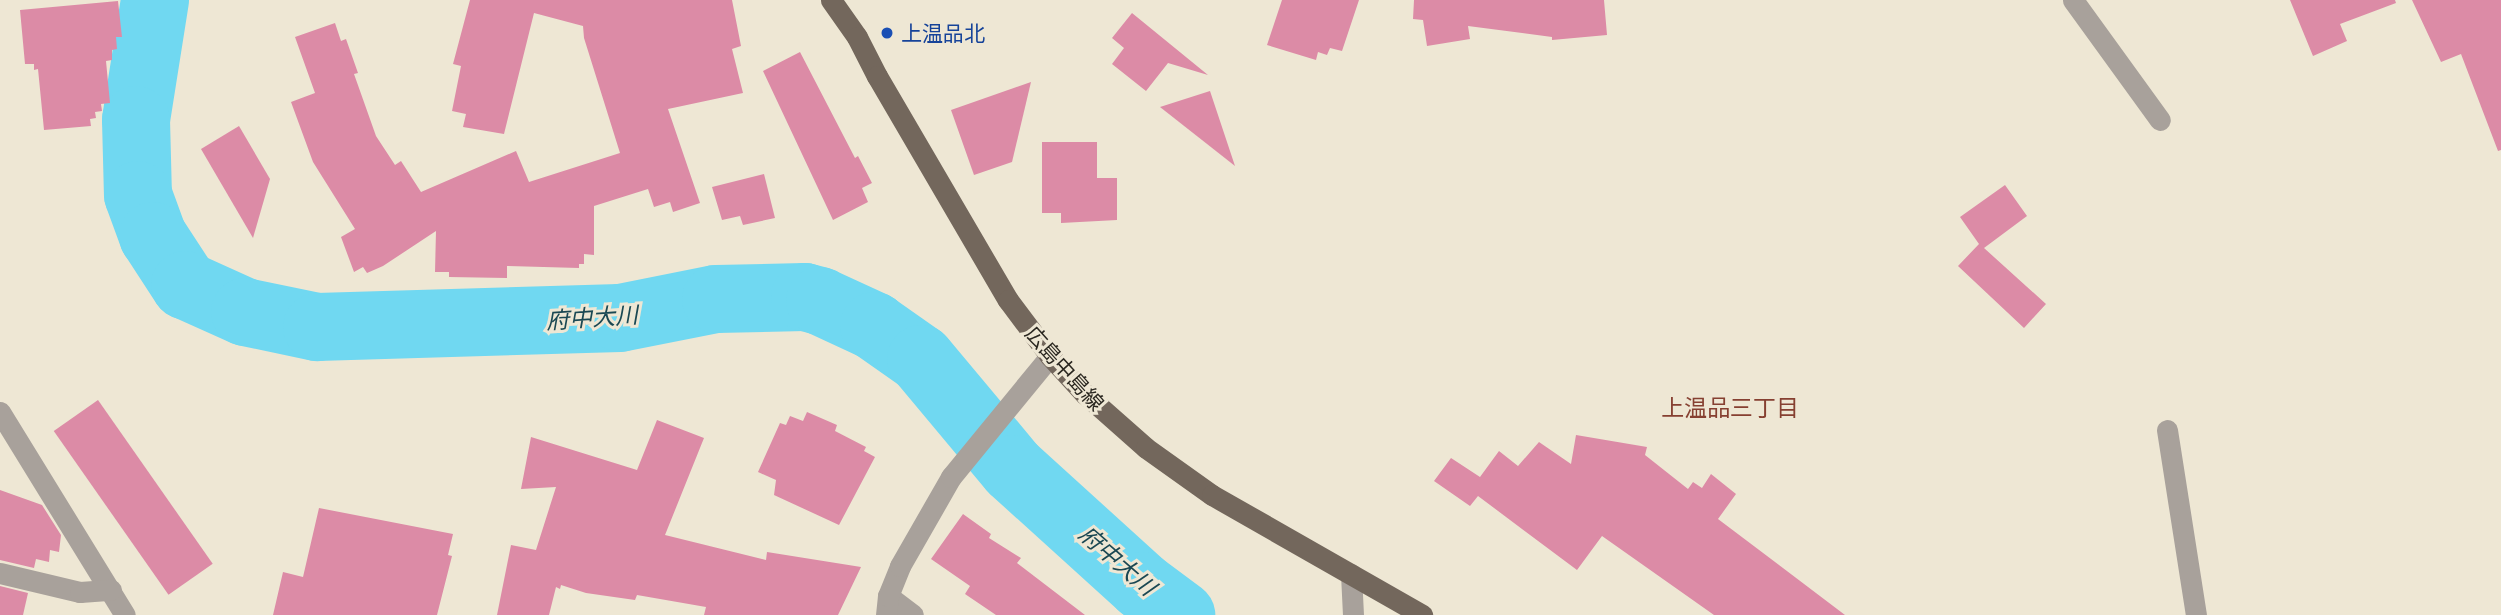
<!DOCTYPE html>
<html>
<head>
<meta charset="utf-8">
<style>
  body { margin:0 }
  #map { position:relative; width:2501px; height:615px; overflow:hidden; background:#eee7d4; font-family:"Golos Text","Noto Sans JP",sans-serif }
  div>[style] { position:absolute }
  [style*='--x'] { left:calc(var(--x)*1px); top:calc(var(--y)*1px); width:calc(var(--w)*1px); rotate:calc(var(--a)*1deg) }
  .river>* { height:68px; margin:-34px; padding:0 34px; transform-origin:34px; border-radius:34px; background:#70d8f1 }
  .building>* { inset:0; background:#dc8ba6; transform-origin:0 0 }
  .minor>* { height:21px; margin:-10.5px; padding:0 10.5px; transform-origin:10.5px; border-radius:10.5px; background:#a8a19b }
  .major>* { height:21px; margin:-10.5px; padding:0 10.5px; transform-origin:10.5px; border-radius:10.5px; background:#73675c }
  .dots>* { width:19px; height:19px; translate:-50% -50%; box-sizing:border-box; border:4px solid #eee7d4; border-radius:50% }
  span { translate:-50% -50%; white-space:nowrap; text-align:center; line-height:1.15; -webkit-text-stroke:6px #eee7d4; paint-order:stroke }
  .transit-label { font-size:21px; color:#164399 }
  .left { translate:0 -50%; text-align:left }
  .street-label { font-size:21px; color:#2a2720 }
  .water-label { font-size:23px; color:#1a4853; font-style:italic }
  .neighbourhood-label { font-size:23px; color:#864031 }
</style>
</head>
<body>
<div id="map">
  <div class="river">
    <i style="--x:155;--y:0;--w:121;--a:99"></i>
    <i style="--x:136;--y:120;--w:75;--a:88.5"></i>
    <i style="--x:138;--y:195;--w:44;--a:69.9"></i>
    <i style="--x:153;--y:236;--w:59;--a:56.9"></i>
    <i style="--x:185;--y:285;--w:66;--a:24.2"></i>
    <i style="--x:245;--y:312;--w:74;--a:11.8"></i>
    <i style="--x:317;--y:327;--w:303;--a:-1.7"></i>
    <i style="--x:620;--y:318;--w:98;--a:-11.2"></i>
    <i style="--x:716;--y:299;--w:89;--a:-1.3"></i>
    <i style="--x:805;--y:297;--w:16;--a:15"></i>
    <i style="--x:820;--y:301;--w:60;--a:24.8"></i>
    <i style="--x:874;--y:326;--w:57;--a:35.1"></i>
    <i style="--x:921;--y:359;--w:143;--a:50.1"></i>
    <i style="--x:1013;--y:469;--w:174;--a:42.2"></i>
    <i style="--x:1142;--y:586;--w:49;--a:36.6"></i>
  </div>
  <div class="building">
    <i style="clip-path:polygon(470px 0,732px 0,741px 46px,732px 49px,743px 93px,668px 109px,700px 203px,673px 212px,670px 202px,654px 207px,648px 189px,594px 206px,594px 255px,584px 254px,584px 264px,579px 264px,579px 268px,507px 266px,507px 278px,449px 277px,449px 272px,435px 272px,436px 231px,383px 266px,367px 273px,363px 267px,354px 272px,341px 237px,355px 229px,313px 162px,291px 102px,315px 93px,295px 37px,335px 23px,341px 41px,346px 39px,358px 73px,354px 74px,376px 136px,395px 165px,401px 161px,421px 192px,516px 151px,529px 182px,620px 153px,584px 38px,583px 26px,534px 13px,504px 134px,463px 127px,466px 114px,452px 111px,461px 66px,453px 64px)"></i>
    <i style="clip-path:polygon(1282px 0,1359px 0,1342px 51px,1330px 48px,1327px 55px,1318px 52px,1316px 60px,1267px 45px)"></i>
    <i style="clip-path:polygon(1414px 0,1604px 0,1607px 35px,1552px 40px,1552px 37px,1468px 26px,1470px 39px,1427px 46px,1423px 20px,1413px 19px)"></i>
    <i style="clip-path:polygon(2290px 0,2395px 0,2396px 3px,2340px 24px,2347px 41px,2313px 56px)"></i>
    <i style="clip-path:polygon(2412px 0,2501px 0,2501px 150px,2498px 151px,2461px 54px,2441px 62px)"></i>
    <i style="clip-path:polygon(118px 1px,122px 37px,116px 37px,117px 49px,112px 50px,112px 60px,106px 61px,110px 103px,101px 104px,102px 111px,95px 112px,96px 118px,90px 119px,91px 126px,44px 130px,38px 69px,34px 70px,34px 64px,25px 64px,20px 10px)"></i>
    <i style="clip-path:polygon(1132px 13px,1208px 75px,1168px 63px,1146px 91px,1112px 64px,1124px 48px,1112px 38px)"></i>
    <i style="clip-path:polygon(800px 52px,855px 158px,858px 156px,872px 183px,862px 188px,868px 202px,833px 220px,763px 71px)"></i>
    <i style="clip-path:polygon(1031px 82px,1012px 162px,974px 175px,951px 110px)"></i>
    <i style="clip-path:polygon(1210px 91px,1235px 166px,1160px 107px)"></i>
    <i style="clip-path:polygon(239px 126px,270px 179px,253px 238px,201px 149px)"></i>
    <i style="clip-path:polygon(1042px 142px,1097px 142px,1097px 178px,1117px 178px,1117px 220px,1061px 223px,1061px 213px,1042px 213px)"></i>
    <i style="clip-path:polygon(764px 174px,775px 218px,743px 225px,740px 216px,722px 220px,712px 187px)"></i>
    <i style="clip-path:polygon(2005px 185px,2027px 216px,1984px 248px,2046px 304px,2024px 328px,1958px 266px,1979px 244px,1960px 217px)"></i>
    <i style="left:98px;top:400px;width:200px;height:54px;rotate:55deg"></i>
    <i style="clip-path:polygon(807px 412px,837px 425px,835px 431px,866px 447px,864px 451px,875px 457px,839px 525px,774px 495px,776px 480px,758px 472px,780px 423px,786px 425px,790px 416px,803px 421px)"></i>
    <i style="clip-path:polygon(657px 420px,704px 438px,665px 535px,766px 560px,767px 552px,861px 567px,838px 615px,704px 615px,706px 607px,637px 595px,635px 600px,586px 593px,561px 585px,560px 589px,556px 587px,549px 615px,497px 615px,511px 545px,536px 550px,556px 487px,521px 489px,531px 437px,637px 470px)"></i>
    <i style="clip-path:polygon(1576px 435px,1647px 447px,1645px 455px,1688px 489px,1693px 482px,1702px 488px,1711px 474px,1736px 494px,1718px 519px,1845px 615px,1714px 615px,1602px 536px,1577px 570px,1478px 496px,1470px 506px,1434px 481px,1451px 458px,1480px 477px,1499px 451px,1518px 466px,1539px 442px,1571px 464px)"></i>
    <i style="clip-path:polygon(0 490px,42px 505px,61px 535px,59px 552px,50px 550px,49px 562px,36px 559px,34px 568px,0 560px)"></i>
    <i style="clip-path:polygon(319px 508px,453px 534px,448px 555px,452px 556px,437px 615px,273px 615px,283px 572px,303px 577px)"></i>
    <i style="clip-path:polygon(963px 514px,991px 534px,989px 538px,1021px 558px,1017px 563px,1085px 615px,996px 615px,965px 594px,970px 586px,931px 559px)"></i>
    <i style="clip-path:polygon(0 586px,28px 593px,23px 615px,0 615px)"></i>
  </div>
  <div class="minor">
    <i style="--x:2073;--y:0;--w:148;--a:54.1"></i>
    <i style="--x:0;--y:412;--w:238;--a:58.4"></i>
    <i style="--x:2167;--y:430;--w:187;--a:81.1"></i>
    <i style="--x:0;--y:573;--w:82;--a:13.4"></i>
    <i style="--x:80;--y:592;--w:31;--a:-4"></i>
    <i style="--x:1351;--y:574;--w:41;--a:87.2"></i>
    <i style="--x:888;--y:596;--w:31;--a:37"></i>
    <i style="--x:886;--y:615;--w:19;--a:-84"></i>
    <i style="--x:888;--y:596;--w:32;--a:-68"></i>
    <i style="--x:900;--y:566;--w:103;--a:-60.2"></i>
    <i style="--x:951;--y:477;--w:156;--a:-50.7"></i>
  </div>
  <div class="major">
    <i style="--x:831;--y:0;--w:45;--a:54.9"></i>
    <i style="--x:857;--y:37;--w:44;--a:62.9"></i>
    <i style="--x:877;--y:76;--w:259;--a:59.7"></i>
    <i style="--x:1008;--y:300;--w:70;--a:53.1"></i>
    <i style="--x:1050;--y:356;--w:52;--a:47.4"></i>
    <i style="--x:1085;--y:394;--w:81;--a:41.5"></i>
    <i style="--x:1146;--y:448;--w:81;--a:35.5"></i>
    <i style="--x:1212;--y:495;--w:242;--a:29.7"></i>
  </div>
  <div class="dots">
    <i style="left:887px;top:33px;background:#1a4fb4"></i>
  </div>
  <div class="transit-label">
    <span class="left" style="left:901px;top:33px">上温品北</span>
  </div>
  <div class="street-label">
    <span style="left:1065px;top:368px;rotate:48deg">広島中島線</span>
  </div>
  <div class="water-label">
    <span style="left:592px;top:317px;rotate:-4deg">府中大川</span>
    <span style="left:1118px;top:560px;rotate:41deg">府中大川</span>
  </div>
  <div class="neighbourhood-label">
    <span style="left:1730px;top:407px">上温品三丁目</span>
  </div>
</div>
</body>
</html>
